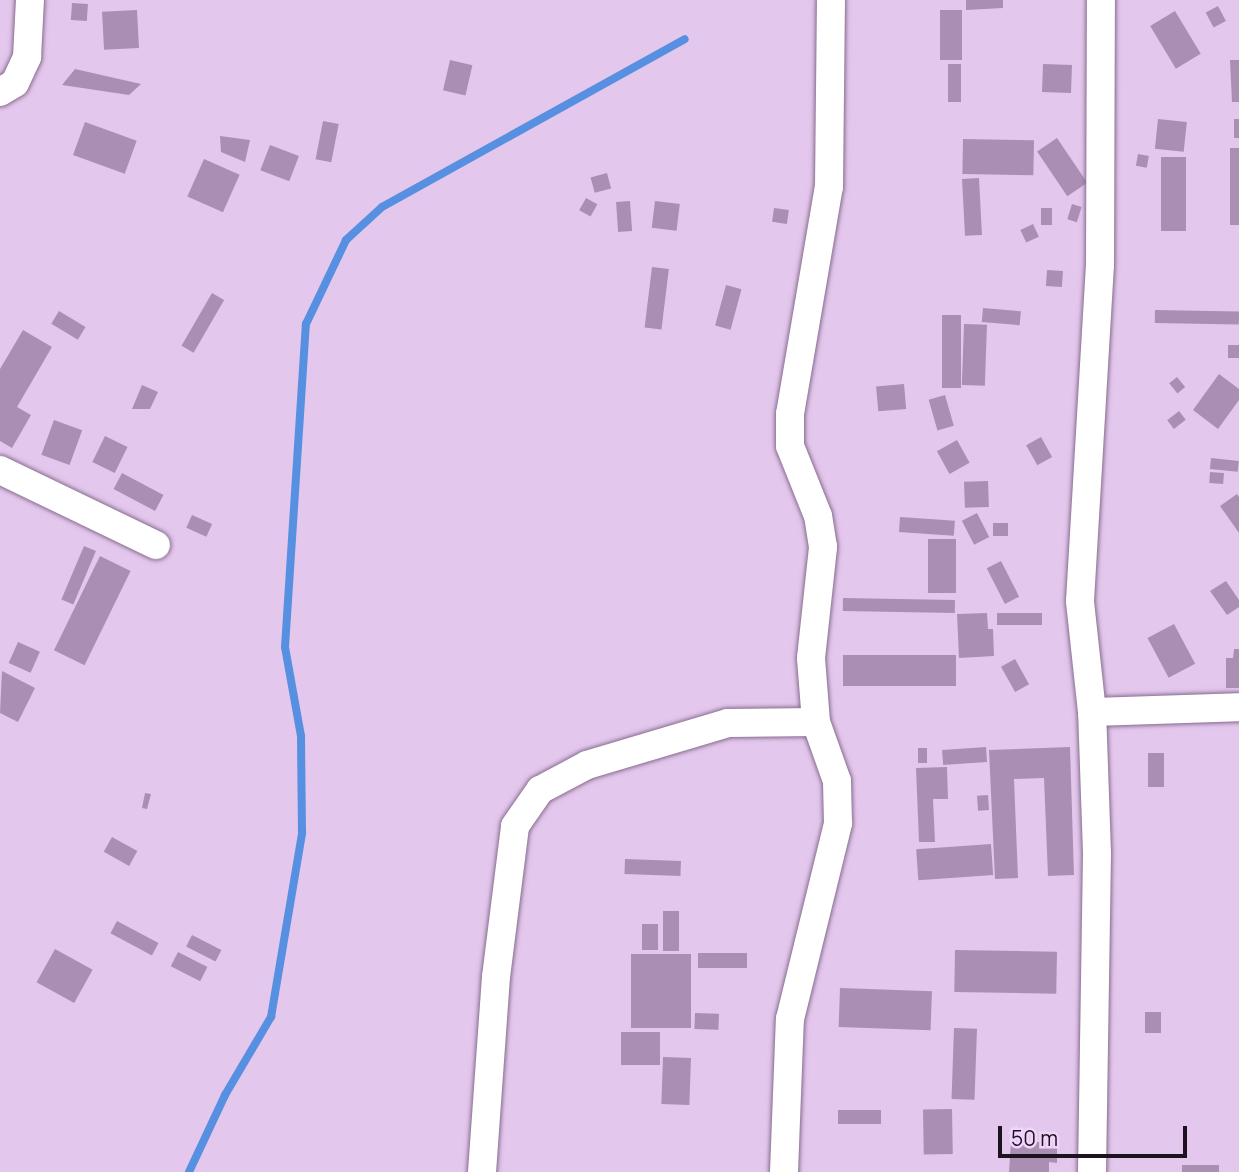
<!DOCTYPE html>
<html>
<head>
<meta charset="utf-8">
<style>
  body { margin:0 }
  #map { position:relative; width:1239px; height:1172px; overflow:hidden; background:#e4c7ed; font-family:Manrope,sans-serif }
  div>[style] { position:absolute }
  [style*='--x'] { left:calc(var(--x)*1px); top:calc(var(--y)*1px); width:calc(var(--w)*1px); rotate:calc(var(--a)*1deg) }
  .stream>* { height:8px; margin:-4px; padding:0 4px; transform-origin:4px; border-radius:4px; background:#5890e1 }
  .building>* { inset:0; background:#aa8fb3; transform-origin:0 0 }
  .roads { filter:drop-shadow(0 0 2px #876d8f) drop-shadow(0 0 2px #876d8f) }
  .street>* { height:28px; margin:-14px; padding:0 14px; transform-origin:14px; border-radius:14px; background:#fff }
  span { translate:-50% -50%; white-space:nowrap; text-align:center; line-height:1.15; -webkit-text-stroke:6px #f1d4fb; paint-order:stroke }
  .scale { position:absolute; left:998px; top:1126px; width:189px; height:32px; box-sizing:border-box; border:4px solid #1d1220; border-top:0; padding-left:9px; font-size:21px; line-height:24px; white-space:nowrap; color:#1d1220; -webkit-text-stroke:5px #f1d4fb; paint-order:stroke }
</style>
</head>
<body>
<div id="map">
  <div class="stream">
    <i style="--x:189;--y:1172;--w:85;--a:-64.9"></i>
    <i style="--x:225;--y:1095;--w:91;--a:-59.5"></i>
    <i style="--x:271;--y:1017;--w:187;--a:-80.4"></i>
    <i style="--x:302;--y:833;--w:97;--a:-90.6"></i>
    <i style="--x:301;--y:736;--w:90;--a:-100.2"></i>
    <i style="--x:285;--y:647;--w:324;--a:-86.3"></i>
    <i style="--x:306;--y:324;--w:93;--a:-64.5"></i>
    <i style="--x:346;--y:240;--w:49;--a:-42.5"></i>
    <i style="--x:382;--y:207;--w:346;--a:-29"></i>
  </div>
  <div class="building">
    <i style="clip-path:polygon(966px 0,1003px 0,1003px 8px,966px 10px)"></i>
    <i style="left:72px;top:3px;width:16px;height:17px;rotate:4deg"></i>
    <i style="left:1218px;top:6px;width:17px;height:14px;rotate:62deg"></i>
    <i style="left:137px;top:10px;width:38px;height:35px;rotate:87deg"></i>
    <i style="left:940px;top:10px;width:22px;height:50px"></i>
    <i style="left:1175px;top:11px;width:50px;height:29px;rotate:59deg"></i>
    <i style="left:450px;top:60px;width:23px;height:31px;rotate:13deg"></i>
    <i style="clip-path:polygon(1230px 60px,1239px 60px,1239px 102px,1232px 102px)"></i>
    <i style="left:948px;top:64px;width:13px;height:38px"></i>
    <i style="left:1043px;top:64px;width:29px;height:28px;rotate:2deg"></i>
    <i style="clip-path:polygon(75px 69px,141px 84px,129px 95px,62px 85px)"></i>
    <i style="left:1158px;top:119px;width:29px;height:30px;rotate:6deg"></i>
    <i style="left:1234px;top:119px;width:5px;height:19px"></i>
    <i style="left:323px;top:121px;width:16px;height:39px;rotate:11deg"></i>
    <i style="left:85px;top:122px;width:55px;height:35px;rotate:20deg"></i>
    <i style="clip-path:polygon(220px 136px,250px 140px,245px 162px,221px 152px)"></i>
    <i style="left:1057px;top:138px;width:54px;height:24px;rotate:56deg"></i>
    <i style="left:963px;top:139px;width:71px;height:35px;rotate:1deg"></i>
    <i style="left:270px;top:145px;width:31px;height:27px;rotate:21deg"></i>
    <i style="left:1230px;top:148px;width:9px;height:77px"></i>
    <i style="left:1138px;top:154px;width:11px;height:12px;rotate:10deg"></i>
    <i style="left:1161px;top:157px;width:25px;height:74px"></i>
    <i style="left:204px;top:159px;width:39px;height:41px;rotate:24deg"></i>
    <i style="left:607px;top:173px;width:16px;height:17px;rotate:75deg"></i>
    <i style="left:979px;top:178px;width:57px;height:17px;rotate:87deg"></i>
    <i style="left:586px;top:198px;width:13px;height:14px;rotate:29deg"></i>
    <i style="left:630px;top:201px;width:30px;height:14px;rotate:86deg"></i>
    <i style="left:655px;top:201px;width:25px;height:27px;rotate:7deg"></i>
    <i style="left:1072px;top:204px;width:10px;height:16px;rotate:17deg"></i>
    <i style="left:774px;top:208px;width:15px;height:14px;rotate:8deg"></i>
    <i style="left:1041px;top:208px;width:11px;height:17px"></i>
    <i style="left:1033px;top:224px;width:14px;height:14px;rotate:65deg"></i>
    <i style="left:652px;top:267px;width:17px;height:61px;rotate:7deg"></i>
    <i style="left:1047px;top:270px;width:16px;height:16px;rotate:4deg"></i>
    <i style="left:726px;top:285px;width:16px;height:42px;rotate:15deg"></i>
    <i style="left:212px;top:293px;width:14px;height:61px;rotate:30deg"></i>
    <i style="left:983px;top:308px;width:38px;height:14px;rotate:5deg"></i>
    <i style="left:1155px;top:310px;width:84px;height:13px;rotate:1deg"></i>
    <i style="left:59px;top:311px;width:31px;height:15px;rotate:31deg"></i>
    <i style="left:942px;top:315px;width:19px;height:73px"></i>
    <i style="left:964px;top:324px;width:23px;height:61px;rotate:2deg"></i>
    <i style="clip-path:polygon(23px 330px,52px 347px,17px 407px,31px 415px,12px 448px,0 441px,0 369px)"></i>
    <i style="left:1228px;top:345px;width:11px;height:13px"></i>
    <i style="clip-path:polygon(1219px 374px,1239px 389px,1239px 400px,1218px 429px,1193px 410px)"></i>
    <i style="left:1177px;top:377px;width:13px;height:10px;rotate:51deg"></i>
    <i style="left:904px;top:384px;width:25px;height:28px;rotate:85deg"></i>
    <i style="clip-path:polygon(142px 385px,158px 392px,150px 409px,132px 409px)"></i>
    <i style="left:945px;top:395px;width:32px;height:17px;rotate:74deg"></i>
    <i style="left:1179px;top:411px;width:11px;height:15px;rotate:52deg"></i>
    <i style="left:54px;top:420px;width:30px;height:37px;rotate:20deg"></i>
    <i style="left:105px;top:436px;width:25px;height:29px;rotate:26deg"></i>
    <i style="left:1041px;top:437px;width:23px;height:17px;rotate:61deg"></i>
    <i style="left:957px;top:440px;width:26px;height:23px;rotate:61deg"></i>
    <i style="left:1211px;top:458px;width:28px;height:11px;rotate:6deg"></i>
    <i style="left:1210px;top:472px;width:14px;height:11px;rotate:4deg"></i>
    <i style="left:122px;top:473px;width:47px;height:18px;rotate:28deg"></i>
    <i style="left:988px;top:481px;width:26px;height:24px;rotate:88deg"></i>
    <i style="clip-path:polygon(1237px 494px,1239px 497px,1239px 533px,1220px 506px)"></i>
    <i style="left:977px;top:513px;width:27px;height:17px;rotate:63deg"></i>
    <i style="left:192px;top:515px;width:22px;height:14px;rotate:24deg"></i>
    <i style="left:900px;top:517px;width:55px;height:15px;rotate:4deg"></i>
    <i style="left:1008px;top:523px;width:13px;height:15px;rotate:90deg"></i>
    <i style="left:928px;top:539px;width:28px;height:54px"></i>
    <i style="left:84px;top:546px;width:13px;height:58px;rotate:23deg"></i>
    <i style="left:100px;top:556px;width:34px;height:105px;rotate:26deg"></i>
    <i style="left:1001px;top:561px;width:40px;height:16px;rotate:63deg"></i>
    <i style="clip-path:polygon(1226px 581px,1239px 600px,1239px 607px,1227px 615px,1210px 591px)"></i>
    <i style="left:843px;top:598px;width:112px;height:13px;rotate:1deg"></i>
    <i style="clip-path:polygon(987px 613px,988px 629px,993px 629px,994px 656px,959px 658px,957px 614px)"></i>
    <i style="left:997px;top:613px;width:45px;height:12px"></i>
    <i style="left:1174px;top:624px;width:45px;height:30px;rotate:62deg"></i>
    <i style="left:18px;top:642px;width:24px;height:23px;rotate:24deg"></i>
    <i style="clip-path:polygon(1234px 649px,1239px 649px,1239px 688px,1226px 688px,1226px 658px,1233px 658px)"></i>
    <i style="left:843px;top:655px;width:113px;height:31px"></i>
    <i style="left:1015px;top:659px;width:29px;height:16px;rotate:61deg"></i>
    <i style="clip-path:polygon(2px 671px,35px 688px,18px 722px,0 713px)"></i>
    <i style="left:986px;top:747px;width:15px;height:44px;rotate:86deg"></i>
    <i style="clip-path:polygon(1070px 747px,1074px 875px,1048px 876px,1044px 778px,1014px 779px,1018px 878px,995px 879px,989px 750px)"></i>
    <i style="left:918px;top:748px;width:9px;height:15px"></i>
    <i style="left:1148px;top:753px;width:16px;height:34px"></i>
    <i style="clip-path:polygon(947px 767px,948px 799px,933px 799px,935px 842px,919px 842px,916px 768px)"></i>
    <i style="clip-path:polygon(145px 793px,151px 794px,147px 809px,142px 808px)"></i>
    <i style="left:988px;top:795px;width:15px;height:11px;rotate:86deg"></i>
    <i style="left:112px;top:837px;width:29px;height:17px;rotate:29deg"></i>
    <i style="left:991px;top:844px;width:31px;height:75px;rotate:86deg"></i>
    <i style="left:625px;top:859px;width:56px;height:15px;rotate:2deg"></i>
    <i style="left:663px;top:911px;width:16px;height:40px"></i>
    <i style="left:117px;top:921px;width:47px;height:14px;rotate:28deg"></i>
    <i style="left:642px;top:924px;width:16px;height:26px"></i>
    <i style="left:192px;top:935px;width:33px;height:13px;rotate:27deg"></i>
    <i style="left:55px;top:949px;width:43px;height:38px;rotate:29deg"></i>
    <i style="left:955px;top:950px;width:102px;height:42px;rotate:1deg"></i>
    <i style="left:178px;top:952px;width:33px;height:16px;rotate:27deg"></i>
    <i style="left:698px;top:953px;width:49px;height:15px"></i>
    <i style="left:631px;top:954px;width:60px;height:74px"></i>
    <i style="left:840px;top:988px;width:92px;height:39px;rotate:2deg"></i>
    <i style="left:1145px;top:1012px;width:16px;height:21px"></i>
    <i style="left:695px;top:1013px;width:24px;height:16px;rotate:2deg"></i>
    <i style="left:954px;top:1028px;width:23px;height:71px;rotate:2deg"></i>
    <i style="left:621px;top:1032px;width:39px;height:33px"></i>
    <i style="left:663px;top:1057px;width:28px;height:47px;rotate:2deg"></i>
    <i style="left:952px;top:1109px;width:45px;height:29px;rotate:89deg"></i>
    <i style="left:838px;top:1110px;width:43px;height:14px"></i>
    <i style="clip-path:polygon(1011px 1142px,1057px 1142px,1057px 1163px,1049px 1162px,1049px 1172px,1009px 1172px)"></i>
    <i style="left:1182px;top:1165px;width:37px;height:7px"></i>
  </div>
  <div class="roads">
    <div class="street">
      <i style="--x:0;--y:92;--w:17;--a:-31"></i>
      <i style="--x:15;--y:83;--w:29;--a:-65"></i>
      <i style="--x:27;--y:57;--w:57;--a:-87"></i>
      <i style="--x:0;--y:470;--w:173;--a:25.7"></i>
      <i style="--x:1092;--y:712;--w:147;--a:-1.9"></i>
      <i style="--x:482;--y:1172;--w:196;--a:-85.9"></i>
      <i style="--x:496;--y:977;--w:152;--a:-82.8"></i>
      <i style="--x:515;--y:826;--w:44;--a:-55.2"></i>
      <i style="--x:540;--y:790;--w:53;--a:-28"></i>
      <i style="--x:587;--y:765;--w:147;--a:-16.6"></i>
      <i style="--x:728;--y:723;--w:88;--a:-0.7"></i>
      <i style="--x:784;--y:1172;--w:153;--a:-87.8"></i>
      <i style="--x:790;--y:1019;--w:202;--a:-76.2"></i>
      <i style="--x:838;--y:823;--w:42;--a:-91.4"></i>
      <i style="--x:837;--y:781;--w:63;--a:-109.6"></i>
      <i style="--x:816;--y:722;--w:64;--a:-94.5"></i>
      <i style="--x:811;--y:658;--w:112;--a:-83.8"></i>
      <i style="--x:823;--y:547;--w:31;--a:-99"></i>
      <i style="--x:818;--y:516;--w:75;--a:-111.8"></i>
      <i style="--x:790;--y:446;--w:32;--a:-90"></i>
      <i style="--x:790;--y:414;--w:230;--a:-80.3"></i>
      <i style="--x:829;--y:187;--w:187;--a:-89.4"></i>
      <i style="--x:1092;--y:1172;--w:319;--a:-89.1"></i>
      <i style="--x:1097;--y:853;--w:141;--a:-92"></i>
      <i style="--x:1092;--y:712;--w:112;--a:-96.2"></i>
      <i style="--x:1080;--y:601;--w:337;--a:-86.6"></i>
      <i style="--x:1100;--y:265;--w:265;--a:-89.8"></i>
    </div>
  </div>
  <div class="scale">50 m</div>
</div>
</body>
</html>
